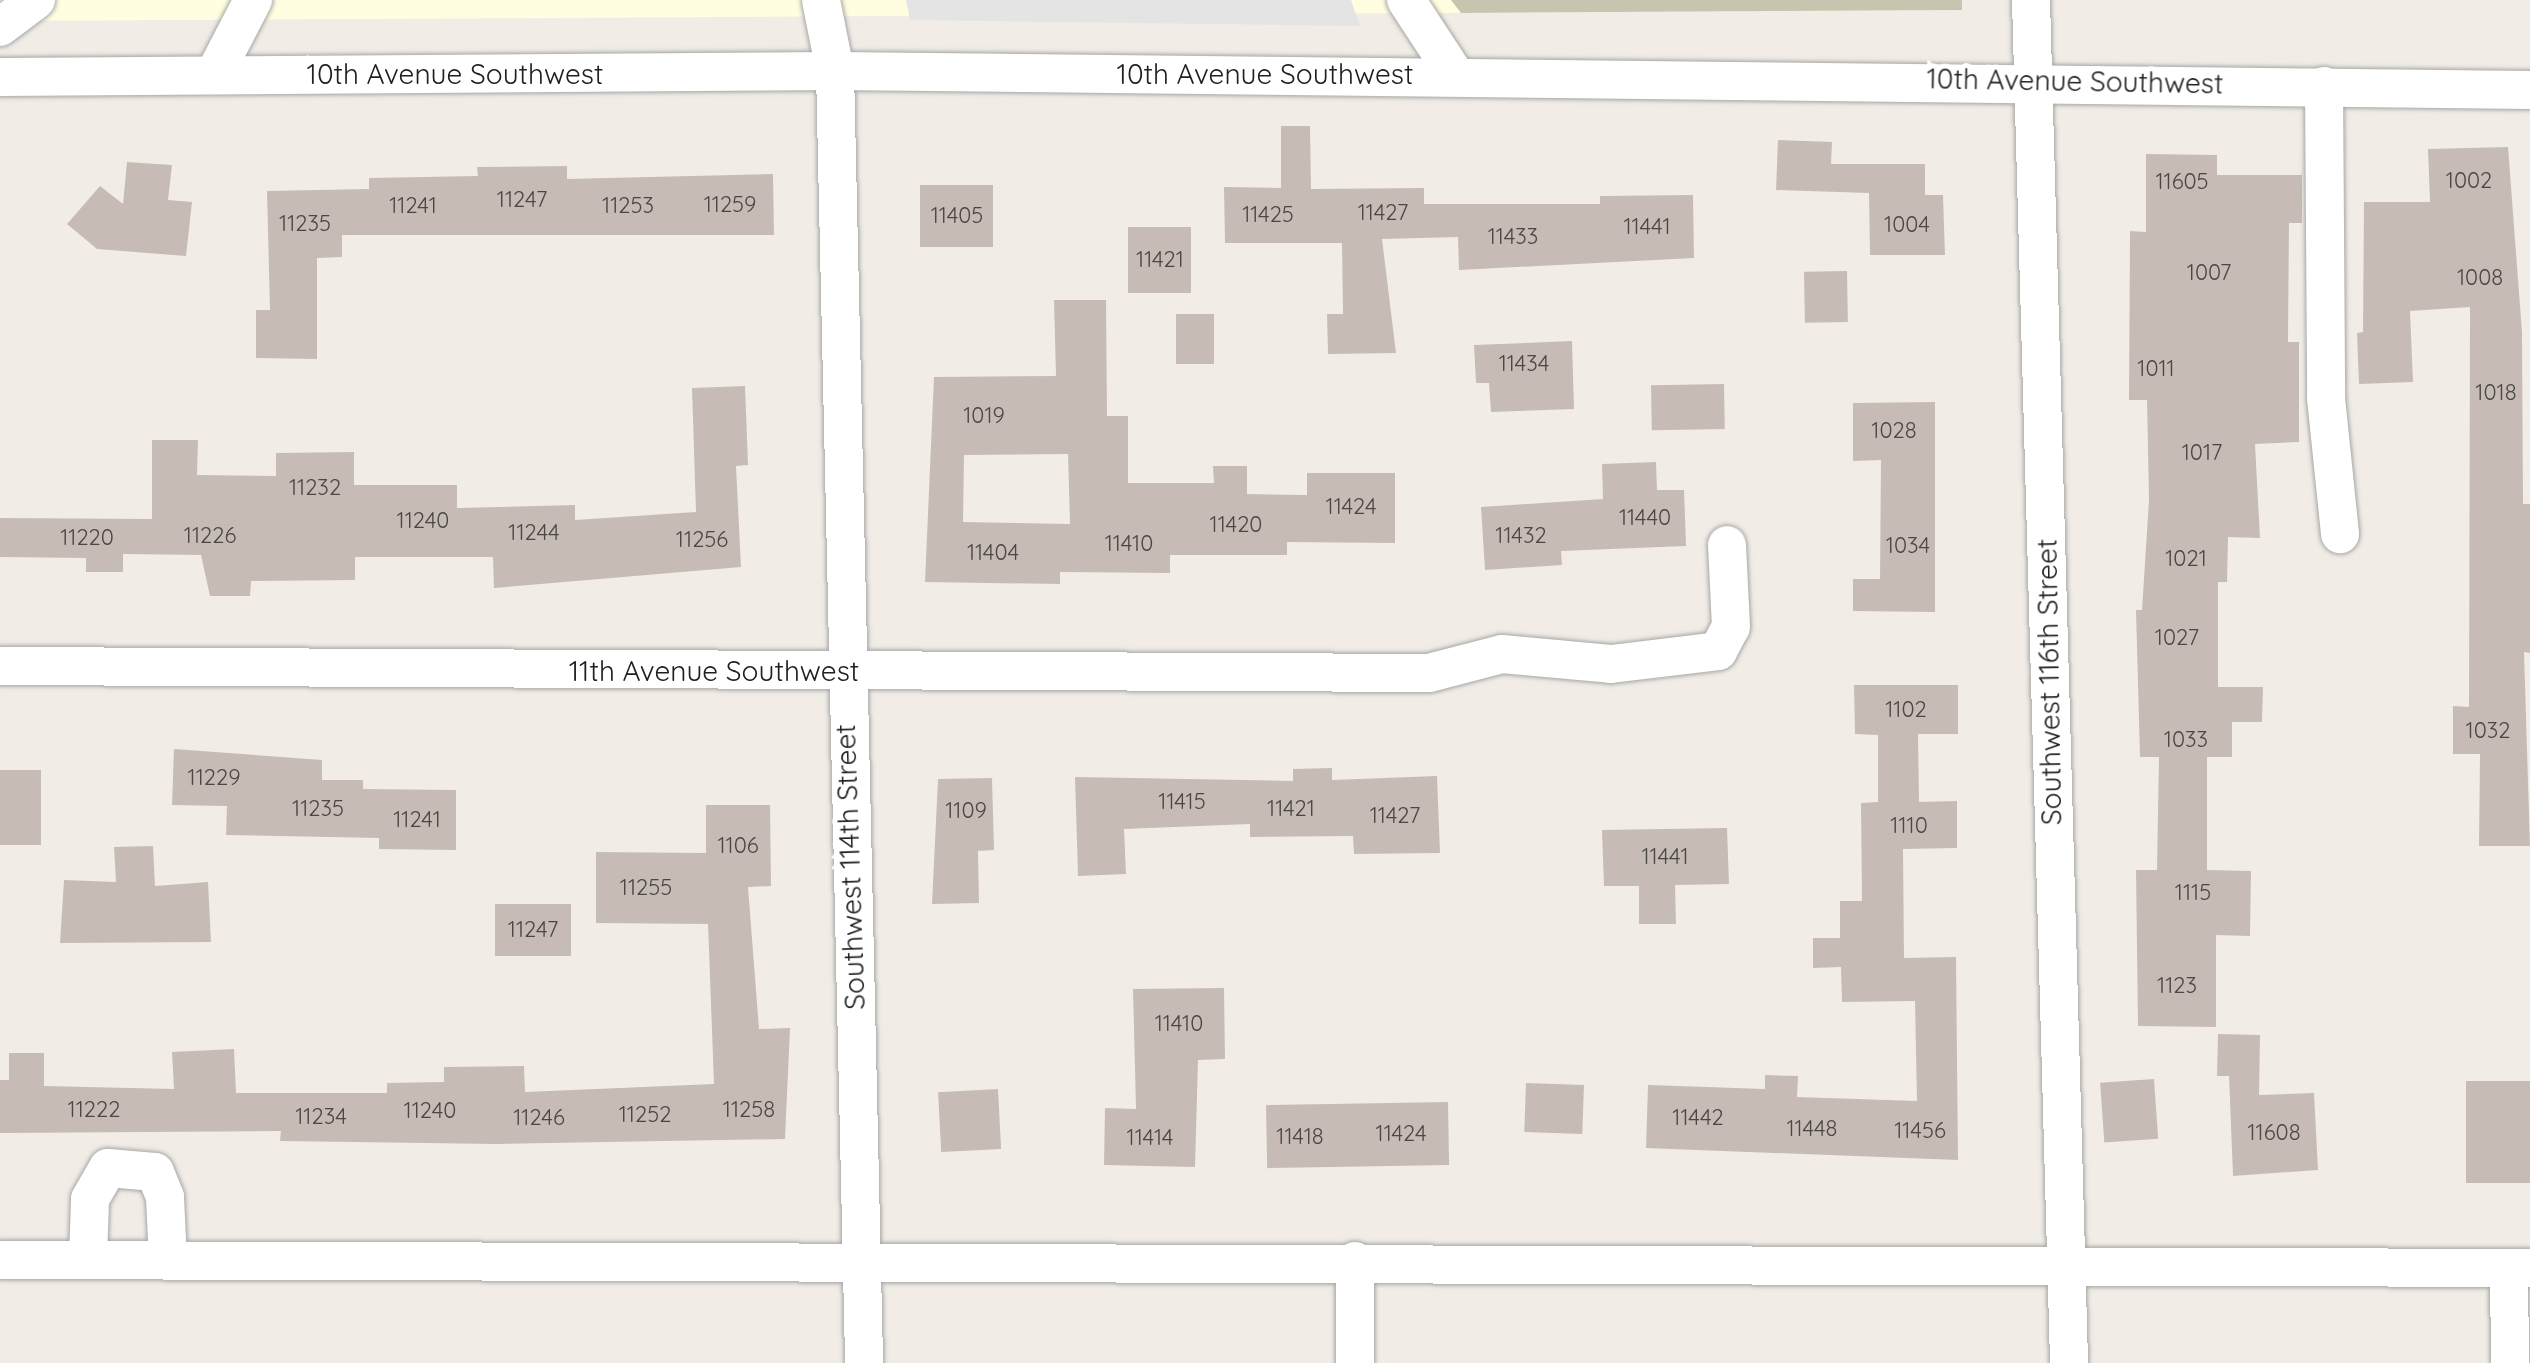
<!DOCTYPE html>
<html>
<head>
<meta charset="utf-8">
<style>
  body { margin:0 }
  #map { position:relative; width:2530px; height:1363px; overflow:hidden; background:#f1ede6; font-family:Quicksand,sans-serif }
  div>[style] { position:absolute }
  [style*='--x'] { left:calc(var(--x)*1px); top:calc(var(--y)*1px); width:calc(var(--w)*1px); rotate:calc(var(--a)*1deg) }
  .education>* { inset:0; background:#fffee0 }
  .construction>* { inset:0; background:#c6c5b0 }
  .parking>* { inset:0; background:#e4e4e4 }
  .building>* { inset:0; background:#c6bcb5; transform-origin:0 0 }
  .roads { filter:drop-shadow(0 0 2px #a7a7a7) drop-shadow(0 0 2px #a7a7a7) }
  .minor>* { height:38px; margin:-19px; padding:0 19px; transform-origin:19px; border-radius:19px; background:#fff }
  span { translate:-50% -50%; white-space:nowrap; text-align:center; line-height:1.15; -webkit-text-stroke:10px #fff; paint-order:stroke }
  .number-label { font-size:22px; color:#4a4745 }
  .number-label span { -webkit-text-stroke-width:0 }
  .street-label { font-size:28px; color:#202020 }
</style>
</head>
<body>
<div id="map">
  <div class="education">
    <i style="clip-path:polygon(0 0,1962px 0,1962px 10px,0 21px)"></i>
  </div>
  <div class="construction">
    <i style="clip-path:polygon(1451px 0,1962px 0,1962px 10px,1461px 13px)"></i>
  </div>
  <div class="parking">
    <i style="clip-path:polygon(906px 0,1351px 0,1360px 26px,910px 20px)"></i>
  </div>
  <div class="building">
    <i style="clip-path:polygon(1281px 126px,1310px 126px,1311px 189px,1424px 188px,1424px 204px,1600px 204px,1600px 196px,1693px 195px,1694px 258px,1459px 270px,1458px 237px,1382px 239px,1396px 353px,1328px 354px,1327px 314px,1343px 314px,1342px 243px,1225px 243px,1224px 187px,1281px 188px)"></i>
    <i style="clip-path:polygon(1778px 140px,1832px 142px,1831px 164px,1925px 164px,1925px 195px,1943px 195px,1945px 255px,1870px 255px,1869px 193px,1776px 190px)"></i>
    <i style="clip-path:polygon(2508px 147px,2522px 332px,2523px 504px,2530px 504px,2530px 653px,2524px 652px,2530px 846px,2479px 846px,2480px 754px,2453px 754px,2453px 706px,2469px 707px,2470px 307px,2410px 311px,2413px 382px,2359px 384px,2357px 333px,2363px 332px,2364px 202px,2430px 202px,2428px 149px)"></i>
    <i style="clip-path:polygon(2146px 154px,2217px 155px,2217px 175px,2302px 175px,2302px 223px,2289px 223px,2288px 342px,2299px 342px,2299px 442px,2255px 444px,2260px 538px,2228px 537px,2227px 582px,2218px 582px,2218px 687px,2263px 687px,2262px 722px,2232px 722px,2232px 757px,2207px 757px,2207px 870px,2251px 871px,2250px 936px,2216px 935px,2216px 1027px,2138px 1026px,2136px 870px,2157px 870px,2159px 757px,2140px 757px,2136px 610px,2142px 610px,2149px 500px,2147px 400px,2129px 400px,2130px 231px,2146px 232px)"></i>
    <i style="clip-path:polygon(127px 162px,172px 165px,168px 200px,192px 202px,186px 256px,97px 249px,67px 224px,100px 186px,123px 204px)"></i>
    <i style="clip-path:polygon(567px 166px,567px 179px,773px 174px,774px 235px,342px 235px,342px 257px,317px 258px,317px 359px,256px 358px,256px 310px,270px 310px,267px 191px,369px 189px,369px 178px,478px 176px,477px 167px)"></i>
    <i style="left:920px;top:185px;width:73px;height:62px"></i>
    <i style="left:1128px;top:227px;width:63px;height:66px"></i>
    <i style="left:1847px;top:271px;width:51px;height:43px;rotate:89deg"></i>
    <i style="clip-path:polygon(evenodd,1054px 300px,1106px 300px,1107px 416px,1128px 416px,1128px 483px,1214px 483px,1213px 466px,1247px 466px,1247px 494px,1307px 495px,1307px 473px,1395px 473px,1395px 543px,1287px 542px,1287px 555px,1170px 555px,1170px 573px,1060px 572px,1060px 584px,925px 582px,934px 377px,1056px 376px,1054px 300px,1068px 454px,1070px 524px,963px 522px,964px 455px,1068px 454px)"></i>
    <i style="left:1176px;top:314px;width:38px;height:50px"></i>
    <i style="clip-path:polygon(1572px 341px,1574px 409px,1491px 412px,1489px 383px,1476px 383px,1474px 345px)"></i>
    <i style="left:1724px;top:384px;width:45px;height:73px;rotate:89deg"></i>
    <i style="clip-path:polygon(745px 386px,748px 465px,736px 466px,741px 567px,494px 588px,493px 557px,355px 557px,355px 580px,251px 581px,250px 596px,210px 596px,201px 555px,123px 554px,123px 572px,86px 572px,86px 558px,0 557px,0 518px,152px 519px,152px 440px,198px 440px,197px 475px,276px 476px,276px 453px,354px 452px,354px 485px,457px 485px,457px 508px,575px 505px,575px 520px,696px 512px,692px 388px)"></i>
    <i style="clip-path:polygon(1935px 402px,1935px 612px,1853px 611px,1853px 579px,1880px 579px,1881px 460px,1853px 461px,1853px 403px)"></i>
    <i style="clip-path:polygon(1656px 462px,1657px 490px,1684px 490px,1686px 546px,1561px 551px,1562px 565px,1485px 570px,1481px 507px,1603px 499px,1602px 464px)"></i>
    <i style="clip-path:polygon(1854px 685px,1958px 685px,1958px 734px,1918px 734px,1919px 802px,1957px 801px,1957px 848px,1903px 849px,1904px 958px,1956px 957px,1958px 1160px,1646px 1148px,1648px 1085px,1765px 1089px,1765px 1075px,1798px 1076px,1797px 1097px,1917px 1101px,1915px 1001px,1842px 1002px,1841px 967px,1813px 968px,1813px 938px,1840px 938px,1840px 901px,1862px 901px,1861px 803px,1878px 802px,1878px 735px,1855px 734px)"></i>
    <i style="clip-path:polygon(174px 749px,322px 760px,322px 780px,363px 780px,363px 789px,456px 790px,456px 850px,379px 849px,379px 838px,226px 835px,227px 806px,172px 805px)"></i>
    <i style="clip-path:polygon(1332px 768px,1332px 780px,1437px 776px,1440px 853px,1354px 854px,1353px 836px,1250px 837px,1250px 824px,1124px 829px,1126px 874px,1078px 876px,1075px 777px,1293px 781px,1293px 769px)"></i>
    <i style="left:0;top:770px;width:41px;height:75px"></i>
    <i style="clip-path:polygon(992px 778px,994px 850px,978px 851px,979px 903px,932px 904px,938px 779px)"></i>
    <i style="clip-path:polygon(706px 805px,770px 805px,771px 886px,748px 887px,759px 1029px,790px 1028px,785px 1139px,497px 1144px,280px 1141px,281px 1131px,0 1133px,0 1080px,9px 1080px,9px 1053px,44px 1053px,44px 1086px,174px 1089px,172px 1052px,234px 1049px,236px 1093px,387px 1093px,387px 1083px,444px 1082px,444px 1067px,524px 1066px,525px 1092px,714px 1084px,708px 924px,596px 923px,596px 852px,706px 853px)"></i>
    <i style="clip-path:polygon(1727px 828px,1729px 884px,1675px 885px,1676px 924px,1639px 924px,1639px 886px,1604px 886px,1602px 830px)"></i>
    <i style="clip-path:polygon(153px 846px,155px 886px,208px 882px,211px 942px,60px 943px,64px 880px,116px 882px,114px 847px)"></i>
    <i style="left:495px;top:904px;width:76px;height:52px"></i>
    <i style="clip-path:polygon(1224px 988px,1225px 1059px,1198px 1060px,1195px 1167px,1104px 1165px,1105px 1108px,1136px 1109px,1133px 989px)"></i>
    <i style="clip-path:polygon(2218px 1034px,2260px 1035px,2259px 1095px,2314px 1093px,2318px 1170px,2233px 1176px,2229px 1076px,2217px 1076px)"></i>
    <i style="left:2154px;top:1079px;width:60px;height:54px;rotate:86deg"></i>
    <i style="left:2530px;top:1081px;width:102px;height:64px;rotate:90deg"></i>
    <i style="left:1526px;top:1083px;width:58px;height:49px;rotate:2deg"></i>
    <i style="left:998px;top:1089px;width:60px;height:60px;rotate:87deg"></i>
    <i style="left:1448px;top:1102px;width:63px;height:182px;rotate:89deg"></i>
  </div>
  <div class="roads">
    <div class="minor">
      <i style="--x:821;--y:0;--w:72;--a:78.8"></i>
      <i style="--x:835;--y:71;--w:1292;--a:88.71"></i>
      <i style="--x:1406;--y:0;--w:90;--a:56.8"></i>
      <i style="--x:2031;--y:0;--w:1364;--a:88.4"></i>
      <i style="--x:0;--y:27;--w:45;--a:-36.9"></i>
      <i style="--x:214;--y:75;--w:85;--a:-62.5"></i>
      <i style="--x:0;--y:77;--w:835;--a:-0.41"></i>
      <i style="--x:835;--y:71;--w:1695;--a:0.64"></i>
      <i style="--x:2324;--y:86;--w:312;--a:89.6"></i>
      <i style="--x:2326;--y:398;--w:137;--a:84.1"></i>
      <i style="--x:0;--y:666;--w:1429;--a:0.28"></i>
      <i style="--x:1429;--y:673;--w:75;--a:-14.6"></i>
      <i style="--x:1502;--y:654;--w:109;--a:5.2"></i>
      <i style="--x:1611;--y:664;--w:108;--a:-6.9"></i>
      <i style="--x:1718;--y:651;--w:27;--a:-62"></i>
      <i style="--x:1731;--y:627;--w:82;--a:-92.8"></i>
      <i style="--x:0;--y:1260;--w:2530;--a:0.18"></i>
      <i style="--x:88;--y:1260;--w:61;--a:-88.1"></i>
      <i style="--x:90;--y:1199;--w:36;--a:-60"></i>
      <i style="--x:108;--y:1168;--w:47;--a:4.9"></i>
      <i style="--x:155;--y:1172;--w:27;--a:68"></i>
      <i style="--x:165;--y:1197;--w:63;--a:87.3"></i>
      <i style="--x:1355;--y:1261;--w:102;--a:90"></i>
      <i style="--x:2509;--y:1268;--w:95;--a:89.4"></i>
    </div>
  </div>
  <div class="number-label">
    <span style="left:2469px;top:181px">1002</span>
    <span style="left:2182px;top:182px">11605</span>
    <span style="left:522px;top:200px">11247</span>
    <span style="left:730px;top:205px">11259</span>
    <span style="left:413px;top:206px">11241</span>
    <span style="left:628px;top:206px">11253</span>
    <span style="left:1383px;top:213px">11427</span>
    <span style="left:1268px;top:215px">11425</span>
    <span style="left:957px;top:216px">11405</span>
    <span style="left:305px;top:224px">11235</span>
    <span style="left:1907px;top:225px">1004</span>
    <span style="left:1647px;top:227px">11441</span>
    <span style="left:1513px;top:237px">11433</span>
    <span style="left:1160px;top:260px">11421</span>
    <span style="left:2209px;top:273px">1007</span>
    <span style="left:2480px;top:278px">1008</span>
    <span style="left:1524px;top:364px">11434</span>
    <span style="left:2156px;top:369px">1011</span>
    <span style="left:2496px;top:393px">1018</span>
    <span style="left:984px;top:416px">1019</span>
    <span style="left:1894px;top:431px">1028</span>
    <span style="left:2202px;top:453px">1017</span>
    <span style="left:315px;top:488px">11232</span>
    <span style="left:1351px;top:507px">11424</span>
    <span style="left:1645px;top:518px">11440</span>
    <span style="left:423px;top:521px">11240</span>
    <span style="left:1236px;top:525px">11420</span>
    <span style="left:534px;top:533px">11244</span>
    <span style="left:210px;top:536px">11226</span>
    <span style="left:1521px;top:536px">11432</span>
    <span style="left:87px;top:538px">11220</span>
    <span style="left:702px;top:540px">11256</span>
    <span style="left:1129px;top:544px">11410</span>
    <span style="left:1908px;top:546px">1034</span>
    <span style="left:993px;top:553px">11404</span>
    <span style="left:2186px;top:559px">1021</span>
    <span style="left:2177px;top:638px">1027</span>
    <span style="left:1906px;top:710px">1102</span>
    <span style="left:2488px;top:731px">1032</span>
    <span style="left:2186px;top:740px">1033</span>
    <span style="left:214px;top:778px">11229</span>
    <span style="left:1182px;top:802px">11415</span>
    <span style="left:318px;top:809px">11235</span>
    <span style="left:1291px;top:809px">11421</span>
    <span style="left:966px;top:811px">1109</span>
    <span style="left:1395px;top:816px">11427</span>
    <span style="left:417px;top:820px">11241</span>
    <span style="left:1909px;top:826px">1110</span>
    <span style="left:738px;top:846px">1106</span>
    <span style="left:1665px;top:857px">11441</span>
    <span style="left:646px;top:888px">11255</span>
    <span style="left:2193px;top:893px">1115</span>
    <span style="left:533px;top:930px">11247</span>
    <span style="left:2177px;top:986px">1123</span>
    <span style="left:1179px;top:1024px">11410</span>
    <span style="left:94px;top:1110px">11222</span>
    <span style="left:749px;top:1110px">11258</span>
    <span style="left:430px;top:1111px">11240</span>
    <span style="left:645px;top:1115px">11252</span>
    <span style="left:321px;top:1117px">11234</span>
    <span style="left:539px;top:1118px">11246</span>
    <span style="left:1698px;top:1118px">11442</span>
    <span style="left:1812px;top:1129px">11448</span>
    <span style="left:1920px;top:1131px">11456</span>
    <span style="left:2274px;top:1133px">11608</span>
    <span style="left:1401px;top:1134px">11424</span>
    <span style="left:1300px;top:1137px">11418</span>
    <span style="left:1150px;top:1138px">11414</span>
  </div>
  <div class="street-label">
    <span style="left:455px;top:74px">10th Avenue Southwest</span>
    <span style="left:1265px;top:74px">10th Avenue Southwest</span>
    <span style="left:2075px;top:81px;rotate:1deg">10th Avenue Southwest</span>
    <span style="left:714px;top:671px">11th Avenue Southwest</span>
    <span style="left:2049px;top:682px;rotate:-91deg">Southwest 116th Street</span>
    <span style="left:850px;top:867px;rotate:-92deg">Southwest 114th Street</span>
  </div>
</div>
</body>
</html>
